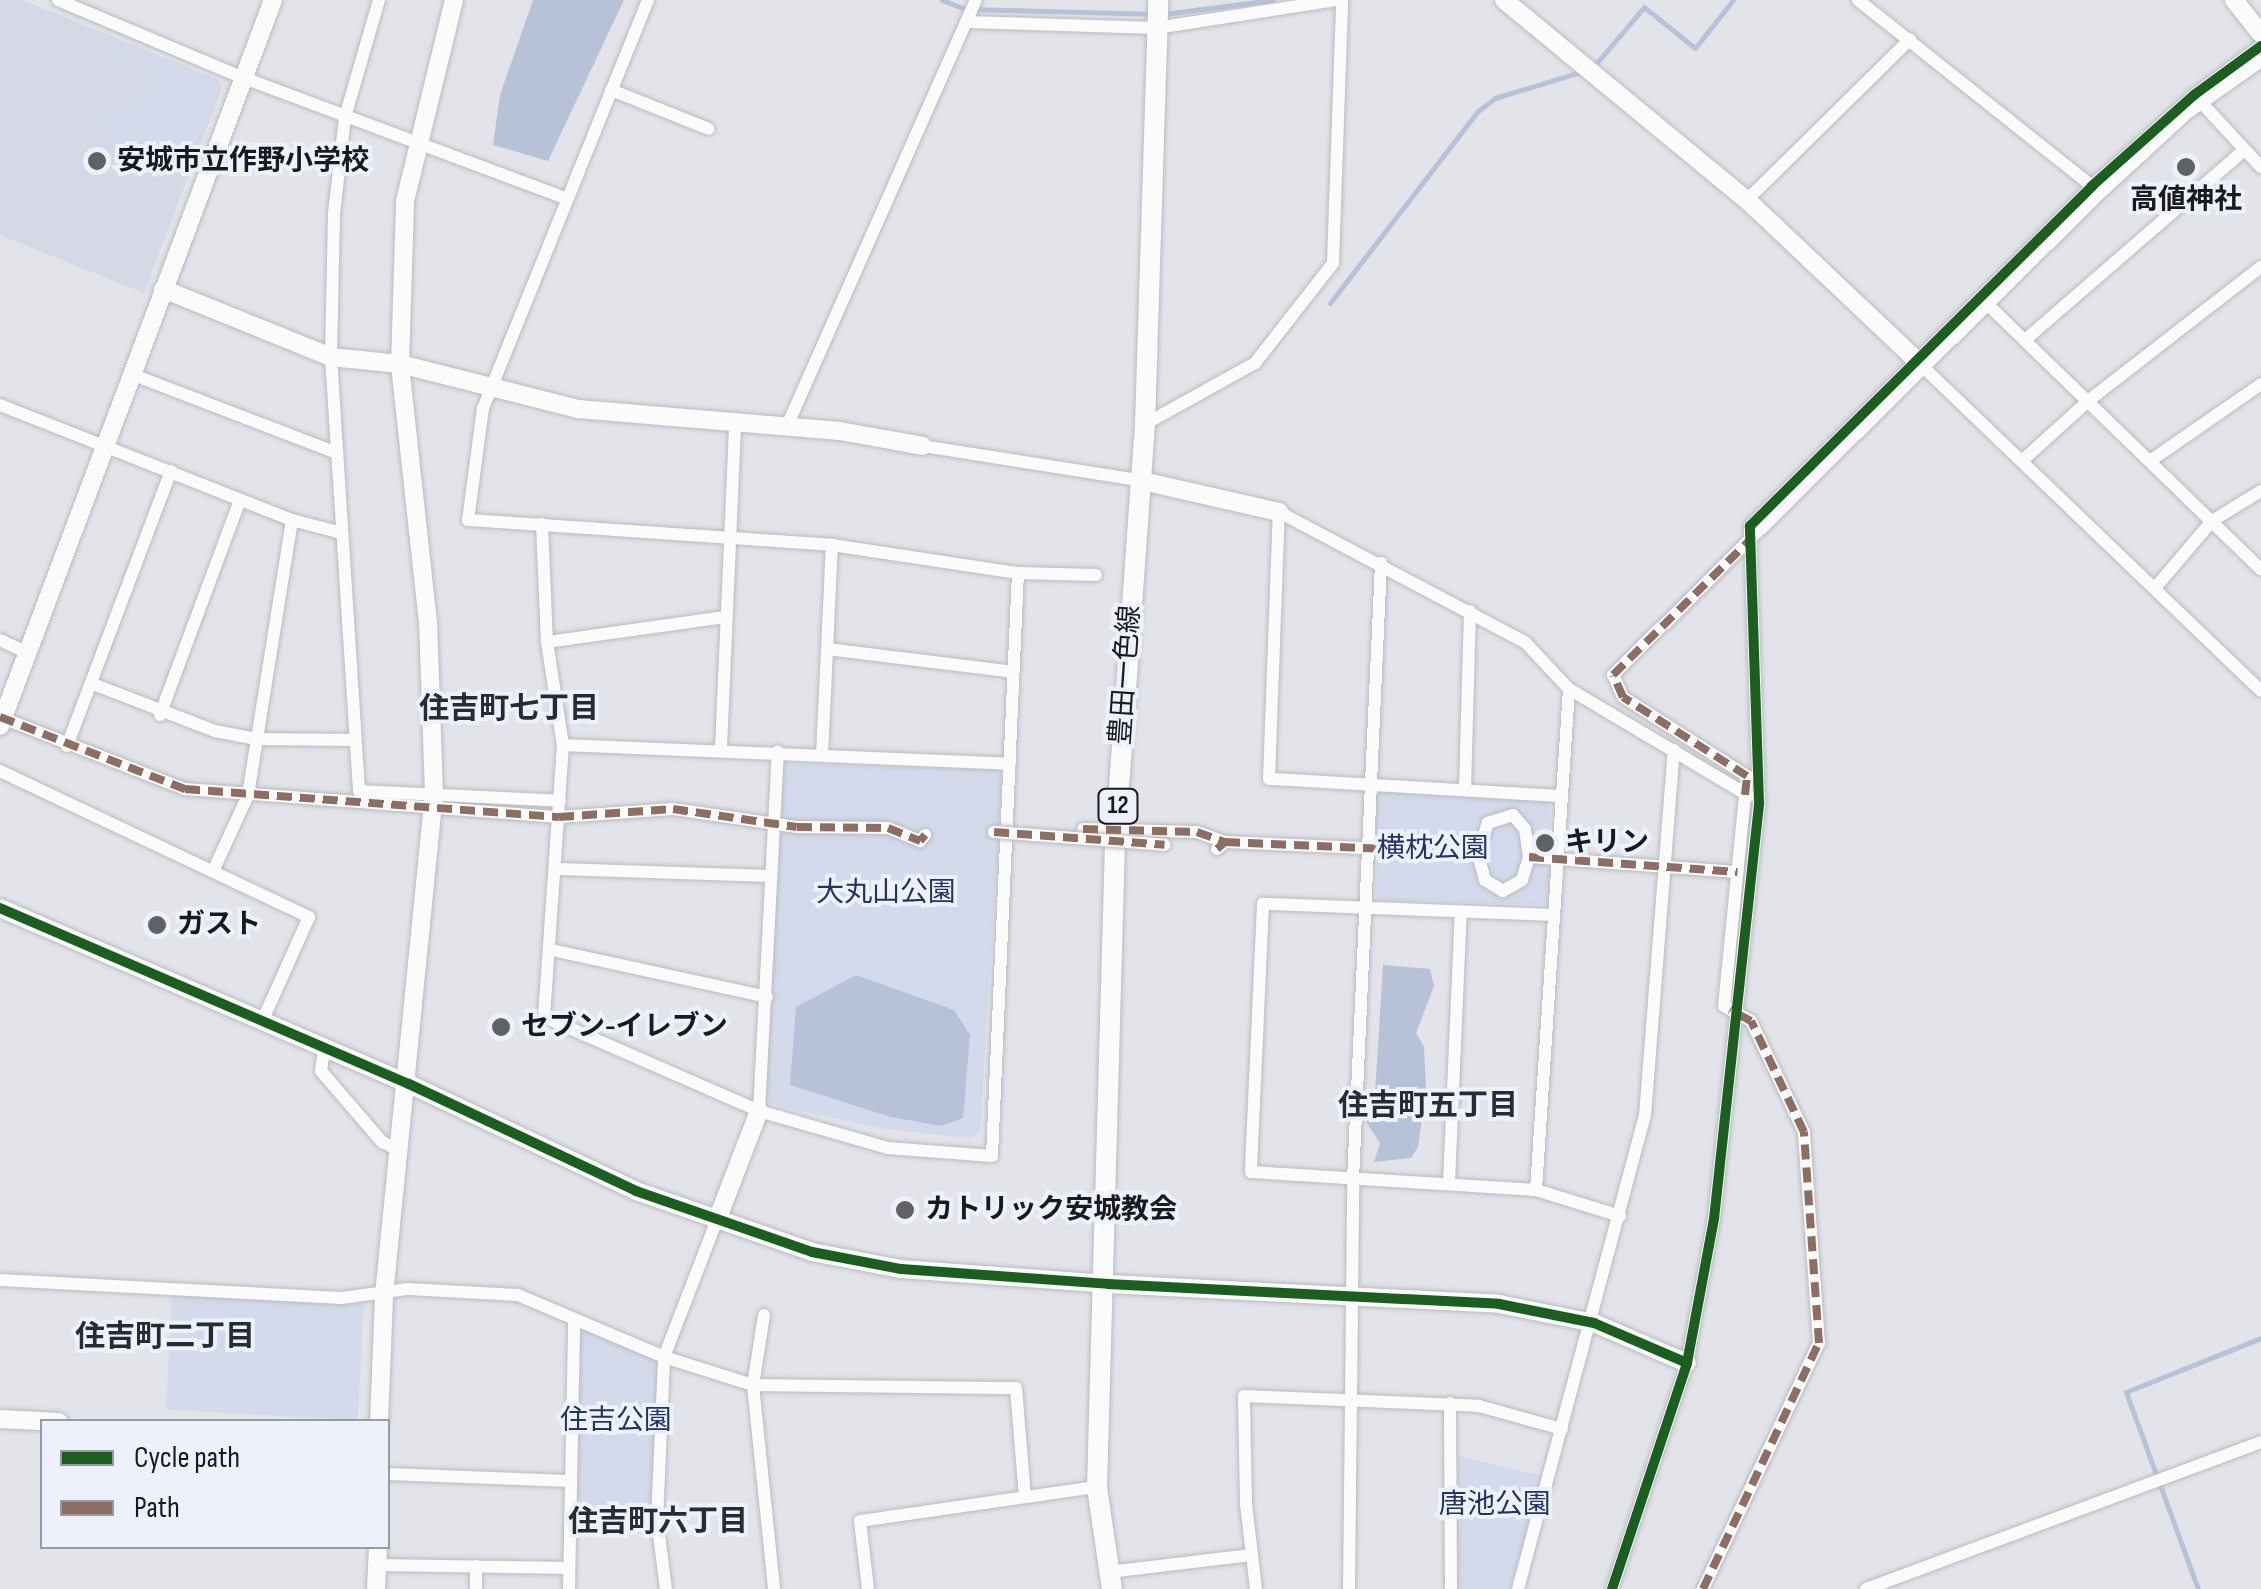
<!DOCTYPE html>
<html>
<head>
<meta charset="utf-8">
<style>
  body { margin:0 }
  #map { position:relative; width:2261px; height:1589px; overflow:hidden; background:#e2e4ea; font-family:"Sofia Sans Condensed","Noto Sans JP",sans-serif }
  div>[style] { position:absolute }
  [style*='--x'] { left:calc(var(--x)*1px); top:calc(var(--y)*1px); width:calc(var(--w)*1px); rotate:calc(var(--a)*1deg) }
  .built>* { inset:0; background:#d4d9e5 }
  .green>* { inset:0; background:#d3daeb; transform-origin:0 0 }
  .water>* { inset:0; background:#b7c2d9 }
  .stream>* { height:5px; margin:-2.5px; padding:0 2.5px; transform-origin:2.5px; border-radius:2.5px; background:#b7c2d9 }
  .roads { filter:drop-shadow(0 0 2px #babbc0) drop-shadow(0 0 2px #babbc0) }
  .street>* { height:12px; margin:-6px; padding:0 6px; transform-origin:6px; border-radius:6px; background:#fbfbfc }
  .secondary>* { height:18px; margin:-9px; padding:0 9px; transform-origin:9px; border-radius:9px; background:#fbfbfc }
  .primary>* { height:20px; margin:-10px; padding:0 10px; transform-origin:10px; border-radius:10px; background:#fbfbfc }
  .bridges { filter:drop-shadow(0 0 2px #babbc0) drop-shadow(0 0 2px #babbc0) }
  .street-bridge>* { height:12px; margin:-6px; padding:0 6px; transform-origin:6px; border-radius:6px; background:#fbfbfc }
  .quiet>* { height:8px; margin-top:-4px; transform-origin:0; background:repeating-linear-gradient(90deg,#8d6e63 0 15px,transparent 0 23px) }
  .cycleway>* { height:10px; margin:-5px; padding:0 5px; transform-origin:5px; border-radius:5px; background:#1b5e20 }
  .dots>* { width:28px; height:28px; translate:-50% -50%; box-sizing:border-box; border:5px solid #ecf1fb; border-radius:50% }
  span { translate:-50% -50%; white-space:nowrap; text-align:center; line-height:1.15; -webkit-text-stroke:8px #ecf1fb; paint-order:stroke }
  .shield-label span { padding:2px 8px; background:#ecf1fb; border:2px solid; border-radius:8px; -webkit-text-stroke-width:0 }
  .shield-label { font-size:25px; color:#181a1d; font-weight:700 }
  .poi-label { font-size:28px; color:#181a1d; font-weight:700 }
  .left { translate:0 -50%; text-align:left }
  .street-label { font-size:28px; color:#181a1d }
  .park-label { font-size:28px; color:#23345e }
  .neighbourhood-label { font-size:30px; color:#282b33; font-weight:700 }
  .legend { position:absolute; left:40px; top:1419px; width:350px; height:130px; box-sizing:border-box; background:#ecf1fb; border:2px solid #979ba2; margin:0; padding:12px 18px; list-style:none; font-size:30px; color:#181a1d }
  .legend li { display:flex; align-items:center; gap:20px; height:50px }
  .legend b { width:50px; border:2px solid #979ba2 }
</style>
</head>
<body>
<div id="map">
  <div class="built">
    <i style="clip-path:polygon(0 0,23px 0,219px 80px,222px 88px,144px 293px,0 235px)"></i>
  </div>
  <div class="green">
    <i style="clip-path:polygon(102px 38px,216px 84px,185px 172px,127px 156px,112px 140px,115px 126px,88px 113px,92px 107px,126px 117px,157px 73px,98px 45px)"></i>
    <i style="clip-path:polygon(784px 763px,998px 770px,1002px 776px,980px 1132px,970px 1138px,884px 1129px,773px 1105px,765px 1098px)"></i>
    <i style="clip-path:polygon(1382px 792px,1550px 802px,1549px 905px,1377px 900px,1376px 797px)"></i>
    <i style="left:172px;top:1295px;width:192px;height:115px;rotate:3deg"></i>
    <i style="clip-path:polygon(578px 1327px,660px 1361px,652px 1533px,574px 1533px)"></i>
    <i style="clip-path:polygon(1457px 1456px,1543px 1476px,1510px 1589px,1458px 1589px)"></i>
  </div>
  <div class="water">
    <i style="clip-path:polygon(533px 0,624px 0,548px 161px,493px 145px,500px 95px)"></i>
    <i style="clip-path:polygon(1383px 965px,1430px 969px,1434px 986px,1416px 1033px,1424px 1047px,1426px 1089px,1418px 1147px,1411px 1158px,1374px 1162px,1380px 1143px,1366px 1122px,1375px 1094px)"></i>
    <i style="clip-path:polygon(856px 975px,954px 1010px,970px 1035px,963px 1118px,941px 1126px,891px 1117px,790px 1085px,796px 1007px)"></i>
  </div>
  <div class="stream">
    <i style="--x:942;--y:0;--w:26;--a:21"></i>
    <i style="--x:966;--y:9;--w:186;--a:1.5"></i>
    <i style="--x:1163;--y:14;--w:111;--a:-7.3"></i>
    <i style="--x:1594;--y:66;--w:77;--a:-49.7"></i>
    <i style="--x:1644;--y:7;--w:65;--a:38.8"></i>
    <i style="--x:1695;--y:48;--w:61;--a:-51.6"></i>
    <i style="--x:1330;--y:303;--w:242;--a:-52.4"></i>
    <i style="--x:1478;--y:111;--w:21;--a:-37"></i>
    <i style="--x:1495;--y:98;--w:93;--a:-16.9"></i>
    <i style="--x:2198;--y:1589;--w:210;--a:-110.1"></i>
    <i style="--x:2126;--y:1392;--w:145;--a:-21.8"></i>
  </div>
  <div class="roads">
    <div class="street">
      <i style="--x:58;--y:0;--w:202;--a:22.8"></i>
      <i style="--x:244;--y:78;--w:345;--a:20.5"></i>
      <i style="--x:379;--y:0;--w:122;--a:106.2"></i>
      <i style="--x:345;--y:117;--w:98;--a:96.5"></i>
      <i style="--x:334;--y:214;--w:143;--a:91.2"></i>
      <i style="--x:331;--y:357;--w:435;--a:86.3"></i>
      <i style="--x:359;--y:791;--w:201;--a:2.8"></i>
      <i style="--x:648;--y:0;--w:440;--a:112"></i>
      <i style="--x:483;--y:408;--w:113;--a:97.6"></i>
      <i style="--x:468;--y:520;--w:365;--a:3.9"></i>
      <i style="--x:832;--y:545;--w:188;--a:8.6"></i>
      <i style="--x:1018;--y:573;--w:78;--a:1.5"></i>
      <i style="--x:1858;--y:0;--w:299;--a:38.5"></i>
      <i style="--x:967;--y:22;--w:189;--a:1.8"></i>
      <i style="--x:1156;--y:28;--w:182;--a:-8.8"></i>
      <i style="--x:611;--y:90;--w:105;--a:21.7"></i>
      <i style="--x:2198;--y:99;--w:93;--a:47.2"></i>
      <i style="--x:1747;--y:200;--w:229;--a:-44.6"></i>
      <i style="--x:1983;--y:300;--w:387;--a:44.1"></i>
      <i style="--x:2025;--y:340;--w:290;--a:-40.9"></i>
      <i style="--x:1920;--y:364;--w:472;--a:43.8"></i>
      <i style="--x:131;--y:374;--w:221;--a:21"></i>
      <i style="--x:0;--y:405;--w:314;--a:21.5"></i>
      <i style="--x:292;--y:520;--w:52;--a:14.6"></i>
      <i style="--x:1145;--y:424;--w:126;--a:-29"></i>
      <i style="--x:1255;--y:363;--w:127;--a:-52"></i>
      <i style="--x:1333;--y:263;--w:263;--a:-88"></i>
      <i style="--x:787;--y:426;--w:466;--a:-66.1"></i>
      <i style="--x:923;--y:446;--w:218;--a:9"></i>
      <i style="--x:2023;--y:460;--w:88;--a:-42.2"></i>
      <i style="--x:2088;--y:401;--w:219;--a:-37.8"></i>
      <i style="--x:2150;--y:461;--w:135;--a:-34.7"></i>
      <i style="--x:542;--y:524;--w:118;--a:87.6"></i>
      <i style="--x:547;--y:642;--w:104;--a:81.2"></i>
      <i style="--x:563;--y:745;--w:273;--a:94"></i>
      <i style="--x:544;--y:1017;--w:235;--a:23.6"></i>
      <i style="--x:759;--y:1111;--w:134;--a:16"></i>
      <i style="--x:888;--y:1148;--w:104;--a:4.4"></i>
      <i style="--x:992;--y:1156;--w:584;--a:-87.45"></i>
      <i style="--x:2155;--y:588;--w:88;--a:-49.6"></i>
      <i style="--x:2212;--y:521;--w:57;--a:-31.5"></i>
      <i style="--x:0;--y:640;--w:29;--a:25"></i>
      <i style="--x:547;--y:642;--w:179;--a:-8"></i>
      <i style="--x:827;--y:649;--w:187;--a:7"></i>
      <i style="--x:93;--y:684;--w:131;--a:21.1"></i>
      <i style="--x:215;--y:731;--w:43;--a:10.8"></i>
      <i style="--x:257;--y:739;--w:98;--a:0.6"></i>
      <i style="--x:160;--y:715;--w:229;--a:-69.6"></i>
      <i style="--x:0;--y:717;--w:199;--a:21.3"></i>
      <i style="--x:185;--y:789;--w:375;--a:4.3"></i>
      <i style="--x:559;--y:817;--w:114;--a:-4"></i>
      <i style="--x:673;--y:809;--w:125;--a:8.3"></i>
      <i style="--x:797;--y:827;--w:91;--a:0.6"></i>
      <i style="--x:888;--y:828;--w:35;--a:22"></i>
      <i style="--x:920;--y:841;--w:8;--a:-50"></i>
      <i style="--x:563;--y:745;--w:447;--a:2.4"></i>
      <i style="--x:67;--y:746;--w:294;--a:-69.3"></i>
      <i style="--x:721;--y:748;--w:326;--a:-87.5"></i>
      <i style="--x:822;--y:755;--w:210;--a:-87.3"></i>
      <i style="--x:0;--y:771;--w:342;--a:25.3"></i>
      <i style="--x:309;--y:917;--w:117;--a:114.2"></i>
      <i style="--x:1465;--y:789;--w:178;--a:-88.4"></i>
      <i style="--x:1559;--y:796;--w:290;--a:-176.6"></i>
      <i style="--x:1269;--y:779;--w:267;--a:-87.9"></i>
      <i style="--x:1279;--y:512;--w:278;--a:27.9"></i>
      <i style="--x:1525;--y:642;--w:64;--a:46.9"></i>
      <i style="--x:1569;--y:689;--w:209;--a:30.7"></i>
      <i style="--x:1513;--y:815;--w:18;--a:49"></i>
      <i style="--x:1525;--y:829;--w:28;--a:82"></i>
      <i style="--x:1529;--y:857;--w:24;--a:107"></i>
      <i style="--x:1522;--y:880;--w:22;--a:150"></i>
      <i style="--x:1503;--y:891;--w:21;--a:-149"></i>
      <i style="--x:1485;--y:880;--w:28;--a:-105"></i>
      <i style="--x:1478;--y:853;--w:32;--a:-72"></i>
      <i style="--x:1488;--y:823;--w:26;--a:-18"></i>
      <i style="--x:1083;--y:829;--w:114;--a:1.5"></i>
      <i style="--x:1197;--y:832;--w:30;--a:20"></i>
      <i style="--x:1217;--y:849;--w:11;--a:-41"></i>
      <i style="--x:1225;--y:842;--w:253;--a:2.5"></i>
      <i style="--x:1529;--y:857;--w:209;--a:4.1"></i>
      <i style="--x:214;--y:869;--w:81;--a:-65.3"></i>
      <i style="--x:248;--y:795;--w:278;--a:-80.9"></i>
      <i style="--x:558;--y:869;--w:213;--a:1.9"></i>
      <i style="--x:1554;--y:915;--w:291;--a:-177.8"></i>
      <i style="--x:1263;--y:904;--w:268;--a:92.6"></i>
      <i style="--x:1251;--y:1172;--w:286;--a:3.6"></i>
      <i style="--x:1536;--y:1190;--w:88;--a:17.2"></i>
      <i style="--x:552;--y:950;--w:220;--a:12.3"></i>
      <i style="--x:324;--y:1050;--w:21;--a:98"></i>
      <i style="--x:321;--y:1071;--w:94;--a:49.3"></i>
      <i style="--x:382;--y:1142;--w:21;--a:25"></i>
      <i style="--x:759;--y:1111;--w:360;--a:-87"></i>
      <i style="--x:1449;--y:1182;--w:270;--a:-87.5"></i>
      <i style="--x:1536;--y:1190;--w:502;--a:-86.23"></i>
      <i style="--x:0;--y:1280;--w:342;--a:3"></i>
      <i style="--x:342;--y:1298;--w:67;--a:-7.8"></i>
      <i style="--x:408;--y:1289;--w:110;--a:3.1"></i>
      <i style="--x:518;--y:1295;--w:159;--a:23"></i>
      <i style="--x:664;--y:1357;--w:93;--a:17.5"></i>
      <i style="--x:753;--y:1385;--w:263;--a:0.7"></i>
      <i style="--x:1016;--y:1388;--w:109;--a:85.3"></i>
      <i style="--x:764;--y:1315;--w:71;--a:98.9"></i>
      <i style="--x:753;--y:1385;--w:205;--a:84.1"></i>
      <i style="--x:1450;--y:1403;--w:186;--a:89.7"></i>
      <i style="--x:388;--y:1474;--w:182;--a:2.2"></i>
      <i style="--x:378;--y:1565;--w:191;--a:0.9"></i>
      <i style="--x:1109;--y:1572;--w:143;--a:-6.8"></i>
      <i style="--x:476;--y:1589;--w:23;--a:-90"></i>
      <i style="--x:569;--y:1589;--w:269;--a:-88.9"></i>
      <i style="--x:666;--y:1589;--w:70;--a:-97.4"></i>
      <i style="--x:657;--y:1520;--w:163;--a:-87.5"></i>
      <i style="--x:664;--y:1357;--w:147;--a:-68.9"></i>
      <i style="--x:868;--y:1589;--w:68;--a:-96.7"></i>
      <i style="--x:860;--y:1521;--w:239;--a:-8.2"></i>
      <i style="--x:1256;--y:1589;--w:86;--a:-96.7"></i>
      <i style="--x:1246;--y:1504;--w:108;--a:-91.1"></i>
      <i style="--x:1244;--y:1396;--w:235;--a:2.4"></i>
      <i style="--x:1479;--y:1406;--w:86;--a:15.5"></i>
      <i style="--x:1349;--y:1589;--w:409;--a:-89.4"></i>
      <i style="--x:1353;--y:1180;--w:618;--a:-87.4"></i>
      <i style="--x:1518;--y:1589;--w:490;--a:-75"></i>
      <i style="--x:1645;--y:1116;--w:367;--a:-85.5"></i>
      <i style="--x:1612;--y:1589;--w:238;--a:-71.6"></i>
      <i style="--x:1687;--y:1363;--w:147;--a:-79.4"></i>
      <i style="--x:1714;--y:1219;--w:419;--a:-83.8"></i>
      <i style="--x:1759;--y:802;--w:276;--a:-91.9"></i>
      <i style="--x:1750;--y:526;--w:482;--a:-44.8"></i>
      <i style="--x:2092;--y:186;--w:137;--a:-41.7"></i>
      <i style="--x:2194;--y:95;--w:83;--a:-36.2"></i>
      <i style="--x:1703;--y:1589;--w:272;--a:-64.8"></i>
      <i style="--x:1819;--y:1343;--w:212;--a:-94.1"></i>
      <i style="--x:1804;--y:1132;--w:123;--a:-115.5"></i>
      <i style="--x:1751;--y:1021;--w:31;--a:-151"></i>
      <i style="--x:1724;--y:1006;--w:231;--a:-84.3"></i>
      <i style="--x:1747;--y:776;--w:147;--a:-147.5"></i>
      <i style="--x:1623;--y:697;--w:24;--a:-114"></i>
      <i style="--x:1613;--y:675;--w:684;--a:-44.7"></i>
      <i style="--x:2099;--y:194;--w:120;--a:-42.6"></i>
      <i style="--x:2187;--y:113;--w:90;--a:-35.1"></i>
      <i style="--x:1866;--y:1589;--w:421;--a:-20.4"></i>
    </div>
    <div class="secondary">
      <i style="--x:1504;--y:0;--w:315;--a:39.5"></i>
      <i style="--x:1747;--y:200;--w:233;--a:43.4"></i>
      <i style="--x:2234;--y:0;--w:43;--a:51.5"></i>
      <i style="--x:163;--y:289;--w:181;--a:22"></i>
      <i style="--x:331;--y:357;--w:69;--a:5.8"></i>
      <i style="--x:400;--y:364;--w:184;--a:14.2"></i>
      <i style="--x:578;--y:409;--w:263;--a:4.8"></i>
      <i style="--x:840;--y:431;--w:84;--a:10.2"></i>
      <i style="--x:1138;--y:480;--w:145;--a:12.8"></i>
      <i style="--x:0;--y:726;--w:776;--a:-69.39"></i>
      <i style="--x:0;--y:908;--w:445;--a:23.3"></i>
      <i style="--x:409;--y:1084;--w:251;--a:25.2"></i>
      <i style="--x:636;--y:1191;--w:186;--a:19.1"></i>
      <i style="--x:812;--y:1252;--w:91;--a:10.8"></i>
      <i style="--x:901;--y:1269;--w:208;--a:4.1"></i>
      <i style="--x:1108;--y:1284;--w:392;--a:2.9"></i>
      <i style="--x:1499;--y:1304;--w:97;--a:11.3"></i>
      <i style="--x:1594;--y:1323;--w:101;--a:23.3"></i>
      <i style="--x:717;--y:1220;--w:117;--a:-68.9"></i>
      <i style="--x:0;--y:1419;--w:59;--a:2.9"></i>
      <i style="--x:379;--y:1422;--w:127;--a:-87.7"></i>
      <i style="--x:384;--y:1295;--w:504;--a:-84.31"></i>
      <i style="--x:434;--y:793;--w:170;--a:-92"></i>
      <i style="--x:428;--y:623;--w:261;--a:-96.2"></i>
      <i style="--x:400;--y:364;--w:163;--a:-88.2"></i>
      <i style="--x:405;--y:201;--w:207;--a:-76.3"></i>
      <i style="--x:376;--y:1589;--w:43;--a:-87.3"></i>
    </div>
    <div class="primary">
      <i style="--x:1112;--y:1589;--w:103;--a:-98.4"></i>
      <i style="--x:1097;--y:1487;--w:644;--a:-88.4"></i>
      <i style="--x:1115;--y:843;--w:420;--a:-85.9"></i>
      <i style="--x:1145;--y:424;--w:424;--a:-88.2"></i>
    </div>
  </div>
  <div class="bridges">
    <div class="street-bridge">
      <i style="--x:994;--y:832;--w:171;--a:4.3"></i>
    </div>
  </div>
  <div class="quiet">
    <i style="--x:0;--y:717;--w:199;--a:21.3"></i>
    <i style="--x:185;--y:789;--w:375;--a:4.3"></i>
    <i style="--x:559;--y:817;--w:114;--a:-4"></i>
    <i style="--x:673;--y:809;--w:125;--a:8.3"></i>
    <i style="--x:797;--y:827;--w:91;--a:0.6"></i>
    <i style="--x:888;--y:828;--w:35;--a:22"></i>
    <i style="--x:920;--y:841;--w:8;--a:-50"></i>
    <i style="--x:1745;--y:795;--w:19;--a:-84"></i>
    <i style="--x:1747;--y:776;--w:147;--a:-147.5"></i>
    <i style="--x:1623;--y:697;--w:24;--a:-114"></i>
    <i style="--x:1613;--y:675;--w:192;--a:-44.6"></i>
    <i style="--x:1083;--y:829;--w:114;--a:1.5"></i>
    <i style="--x:1197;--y:832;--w:30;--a:20"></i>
    <i style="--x:994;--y:832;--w:171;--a:4.3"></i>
    <i style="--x:1217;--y:849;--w:11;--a:-41"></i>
    <i style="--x:1225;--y:842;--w:253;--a:2.5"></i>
    <i style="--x:1529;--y:857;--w:209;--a:4.1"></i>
    <i style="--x:1703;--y:1589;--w:272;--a:-64.8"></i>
    <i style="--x:1819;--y:1343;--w:212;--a:-94.1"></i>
    <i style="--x:1804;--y:1132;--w:123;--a:-115.5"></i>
    <i style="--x:1751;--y:1021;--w:24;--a:-152"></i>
  </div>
  <div class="cycleway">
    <i style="--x:0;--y:908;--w:445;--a:23.3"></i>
    <i style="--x:409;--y:1084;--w:251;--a:25.2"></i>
    <i style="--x:636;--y:1191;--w:186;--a:19.1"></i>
    <i style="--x:812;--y:1252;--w:91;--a:10.8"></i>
    <i style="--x:901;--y:1269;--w:208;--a:4.1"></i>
    <i style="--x:1108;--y:1284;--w:392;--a:2.9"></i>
    <i style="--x:1499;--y:1304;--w:97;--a:11.3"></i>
    <i style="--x:1594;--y:1323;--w:101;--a:23.3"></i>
    <i style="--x:1612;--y:1589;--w:238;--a:-71.6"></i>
    <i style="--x:1687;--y:1363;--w:147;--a:-79.4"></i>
    <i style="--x:1714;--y:1219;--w:419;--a:-83.8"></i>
    <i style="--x:1759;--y:802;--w:276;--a:-91.9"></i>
    <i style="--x:1750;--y:526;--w:482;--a:-44.8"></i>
    <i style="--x:2092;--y:186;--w:137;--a:-41.7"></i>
    <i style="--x:2194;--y:95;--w:83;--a:-36.2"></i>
  </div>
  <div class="dots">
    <i style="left:97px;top:161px;background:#5f6165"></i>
    <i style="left:2186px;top:167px;background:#5f6165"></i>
    <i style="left:1545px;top:843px;background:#5f6165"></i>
    <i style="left:157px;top:925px;background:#5f6165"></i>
    <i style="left:501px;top:1027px;background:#5f6165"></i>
    <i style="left:905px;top:1210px;background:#5f6165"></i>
  </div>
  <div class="shield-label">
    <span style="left:1118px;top:806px">12</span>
  </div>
  <div class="poi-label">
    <span class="left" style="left:117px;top:161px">安城市立作野小学校</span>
    <span style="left:2186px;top:200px">高値神社</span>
    <span class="left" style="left:1565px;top:843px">キリン</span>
    <span class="left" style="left:177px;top:925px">ガスト</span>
    <span class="left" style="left:521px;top:1027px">セブン-イレブン</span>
    <span class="left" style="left:925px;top:1210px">カトリック安城教会</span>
  </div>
  <div class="street-label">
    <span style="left:1126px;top:675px;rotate:-86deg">豊田一色線</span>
  </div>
  <div class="park-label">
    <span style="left:1433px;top:849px">横枕公園</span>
    <span style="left:886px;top:893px">大丸山公園</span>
    <span style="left:616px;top:1421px">住吉公園</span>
    <span style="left:1495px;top:1505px">唐池公園</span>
  </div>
  <div class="neighbourhood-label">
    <span style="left:509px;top:709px">住吉町七丁目</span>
    <span style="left:1428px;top:1106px">住吉町五丁目</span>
    <span style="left:165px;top:1337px">住吉町二丁目</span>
    <span style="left:658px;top:1522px">住吉町六丁目</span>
  </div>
  <ul class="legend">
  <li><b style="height:12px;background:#1b5e20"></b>Cycle path</li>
  <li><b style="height:12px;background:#8d6e63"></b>Path</li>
  </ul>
</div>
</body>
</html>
